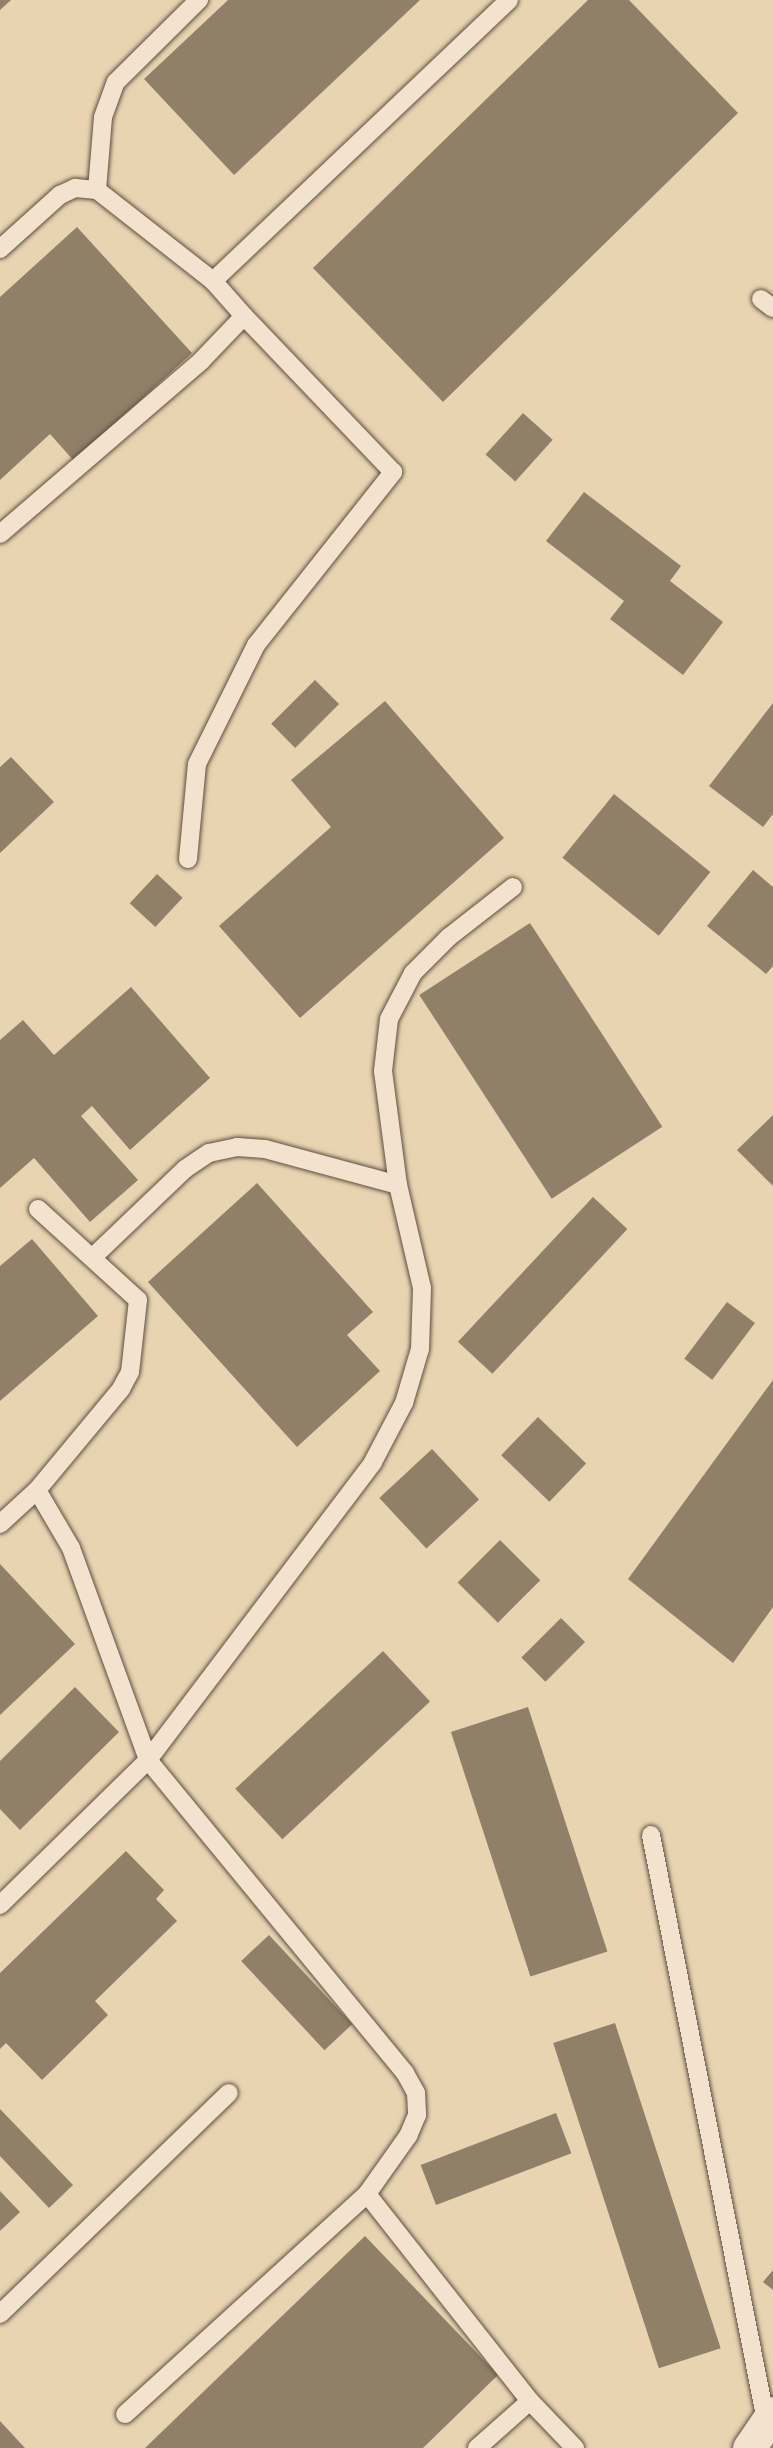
<!DOCTYPE html>
<html>
<head>
<meta charset="utf-8">
<style>
  body { margin:0 }
  #map { position:relative; width:773px; height:2448px; overflow:hidden; background:#e9d4b2; font-family:Vollkorn,serif }
  div>[style] { position:absolute }
  [style*='--x'] { left:calc(var(--x)*1px); top:calc(var(--y)*1px); width:calc(var(--w)*1px); rotate:calc(var(--a)*1deg) }
  .building>* { inset:0; background:#907f69; transform-origin:0 0 }
  .roads { filter:drop-shadow(0 0 2px #5e4e3f) drop-shadow(0 0 2px #5e4e3f) }
  .lane>* { height:18px; margin:-9px; padding:0 9px; transform-origin:9px; border-radius:9px; background:#f1e3cd }
  .street>* { height:33px; margin:-16.5px; padding:0 16.5px; transform-origin:16.5px; border-radius:16.5px; background:#f1e3cd }
  span { translate:-50% -50%; white-space:nowrap; text-align:center; line-height:1.15; -webkit-text-stroke:5px #f1e3cd; paint-order:stroke }
</style>
</head>
<body>
<div id="map">
  <div class="building">
    <i style="clip-path:polygon(0 0,11px 0,0 10px)"></i>
    <i style="clip-path:polygon(228px 0,420px 0,234px 175px,144px 79px)"></i>
    <i style="clip-path:polygon(588px 0,629px 0,738px 113px,443px 402px,313px 268px)"></i>
    <i style="clip-path:polygon(77px 227px,192px 353px,74px 461px,50px 434px,0 480px,0 297px)"></i>
    <i style="left:523px;top:413px;width:40px;height:56px;rotate:42deg"></i>
    <i style="clip-path:polygon(584px 492px,681px 566px,670px 581px,723px 622px,683px 675px,610px 619px,624px 601px,546px 541px)"></i>
    <i style="left:315px;top:680px;width:34px;height:62px;rotate:45deg"></i>
    <i style="clip-path:polygon(385px 701px,504px 838px,300px 1018px,219px 926px,331px 827px,291px 780px)"></i>
    <i style="clip-path:polygon(773px 703px,773px 814px,763px 827px,709px 786px)"></i>
    <i style="clip-path:polygon(11px 757px,54px 802px,0 853px,0 767px)"></i>
    <i style="left:614px;top:794px;width:124px;height:82px;rotate:39deg"></i>
    <i style="clip-path:polygon(753px 870px,773px 887px,773px 966px,766px 974px,707px 926px)"></i>
    <i style="left:157px;top:874px;width:35px;height:40px;rotate:43deg"></i>
    <i style="left:530px;top:923px;width:243px;height:132px;rotate:57deg"></i>
    <i style="clip-path:polygon(131px 987px,210px 1078px,130px 1150px,92px 1106px,81px 1116px,138px 1180px,90px 1222px,34px 1158px,0 1188px,0 1040px,23px 1020px,54px 1055px)"></i>
    <i style="clip-path:polygon(773px 1115px,773px 1186px,737px 1150px)"></i>
    <i style="clip-path:polygon(257px 1183px,373px 1312px,347px 1335px,380px 1371px,297px 1447px,148px 1282px)"></i>
    <i style="left:593px;top:1197px;width:47px;height:198px;rotate:43deg"></i>
    <i style="clip-path:polygon(32px 1239px,98px 1316px,0 1401px,0 1266px)"></i>
    <i style="left:727px;top:1302px;width:35px;height:71px;rotate:37deg"></i>
    <i style="clip-path:polygon(773px 1380px,773px 1607px,733px 1663px,628px 1579px)"></i>
    <i style="left:538px;top:1417px;width:67px;height:53px;rotate:44deg"></i>
    <i style="left:432px;top:1449px;width:69px;height:72px;rotate:47deg"></i>
    <i style="left:500px;top:1540px;width:57px;height:60px;rotate:45deg"></i>
    <i style="clip-path:polygon(0 1564px,75px 1644px,0 1715px)"></i>
    <i style="left:561px;top:1618px;width:34px;height:56px;rotate:45deg"></i>
    <i style="left:383px;top:1651px;width:69px;height:202px;rotate:47deg"></i>
    <i style="clip-path:polygon(75px 1687px,119px 1732px,20px 1830px,0 1809px,0 1761px)"></i>
    <i style="left:528px;top:1707px;width:257px;height:81px;rotate:72deg"></i>
    <i style="clip-path:polygon(126px 1851px,164px 1890px,156px 1899px,177px 1921px,95px 2001px,108px 2015px,42px 2080px,6px 2043px,0 2049px,0 1973px)"></i>
    <i style="left:269px;top:1935px;width:122px;height:38px;rotate:47deg"></i>
    <i style="left:615px;top:2023px;width:342px;height:65px;rotate:72deg"></i>
    <i style="clip-path:polygon(0 2109px,73px 2185px,49px 2208px,0 2156px)"></i>
    <i style="left:556px;top:2113px;width:43px;height:145px;rotate:69deg"></i>
    <i style="clip-path:polygon(0 2191px,20px 2212px,0 2231px)"></i>
    <i style="clip-path:polygon(365px 2236px,498px 2375px,423px 2448px,145px 2448px)"></i>
    <i style="clip-path:polygon(773px 2270px,773px 2290px,763px 2282px)"></i>
    <i style="clip-path:polygon(0 2421px,25px 2448px,0 2448px)"></i>
  </div>
  <div class="roads">
    <div class="lane">
      <i style="--x:97;--y:190;--w:147;--a:38.1"></i>
      <i style="--x:0;--y:249;--w:81;--a:-42"></i>
      <i style="--x:60;--y:195;--w:17;--a:-25"></i>
      <i style="--x:75;--y:188;--w:22;--a:5"></i>
      <i style="--x:97;--y:190;--w:73;--a:-85.3"></i>
      <i style="--x:103;--y:117;--w:37;--a:-70"></i>
      <i style="--x:116;--y:82;--w:117;--a:-44.7"></i>
      <i style="--x:761;--y:299;--w:15;--a:37"></i>
      <i style="--x:0;--y:534;--w:265;--a:-40.7"></i>
      <i style="--x:201;--y:361;--w:62;--a:-46.3"></i>
      <i style="--x:244;--y:316;--w:47;--a:-131.5"></i>
      <i style="--x:213;--y:281;--w:408;--a:-43.5"></i>
      <i style="--x:188;--y:859;--w:95;--a:-84.6"></i>
      <i style="--x:197;--y:764;--w:133;--a:-63.6"></i>
      <i style="--x:256;--y:645;--w:221;--a:-51.6"></i>
      <i style="--x:393;--y:472;--w:216;--a:-133.7"></i>
      <i style="--x:38;--y:1209;--w:135;--a:42.3"></i>
      <i style="--x:138;--y:1300;--w:72;--a:96.3"></i>
      <i style="--x:130;--y:1372;--w:19;--a:118"></i>
      <i style="--x:121;--y:1389;--w:131;--a:129.7"></i>
      <i style="--x:37;--y:1490;--w:67;--a:59.6"></i>
      <i style="--x:71;--y:1548;--w:226;--a:70"></i>
      <i style="--x:148;--y:1760;--w:405;--a:50.6"></i>
      <i style="--x:405;--y:2073;--w:23;--a:61"></i>
      <i style="--x:416;--y:2093;--w:22;--a:87"></i>
      <i style="--x:417;--y:2115;--w:23;--a:113"></i>
      <i style="--x:408;--y:2136;--w:71;--a:125.3"></i>
      <i style="--x:367;--y:2194;--w:327;--a:137.7"></i>
      <i style="--x:93;--y:1257;--w:127;--a:-43.7"></i>
      <i style="--x:185;--y:1169;--w:29;--a:-34"></i>
      <i style="--x:209;--y:1153;--w:29;--a:-12"></i>
      <i style="--x:237;--y:1147;--w:28;--a:4"></i>
      <i style="--x:265;--y:1149;--w:138;--a:15.1"></i>
      <i style="--x:0;--y:1524;--w:50;--a:-42.6"></i>
      <i style="--x:651;--y:1835;--w:597;--a:78.9"></i>
      <i style="--x:0;--y:1905;--w:207;--a:-44.4"></i>
      <i style="--x:148;--y:1760;--w:373;--a:-52.9"></i>
      <i style="--x:373;--y:1462;--w:67;--a:-62.3"></i>
      <i style="--x:404;--y:1403;--w:56;--a:-73.5"></i>
      <i style="--x:420;--y:1349;--w:61;--a:-88.1"></i>
      <i style="--x:422;--y:1288;--w:106;--a:-103.1"></i>
      <i style="--x:398;--y:1185;--w:115;--a:-97.5"></i>
      <i style="--x:383;--y:1071;--w:52;--a:-83.4"></i>
      <i style="--x:389;--y:1019;--w:52;--a:-62.4"></i>
      <i style="--x:413;--y:973;--w:51;--a:-45"></i>
      <i style="--x:449;--y:937;--w:81;--a:-38"></i>
      <i style="--x:367;--y:2194;--w:263;--a:51.8"></i>
      <i style="--x:530;--y:2401;--w:65;--a:46.2"></i>
      <i style="--x:0;--y:2314;--w:318;--a:-44"></i>
      <i style="--x:477;--y:2448;--w:71;--a:-41.6"></i>
    </div>
    <div class="street">
      <i style="--x:749;--y:2448;--w:42;--a:-55.6"></i>
    </div>
  </div>
</div>
</body>
</html>
